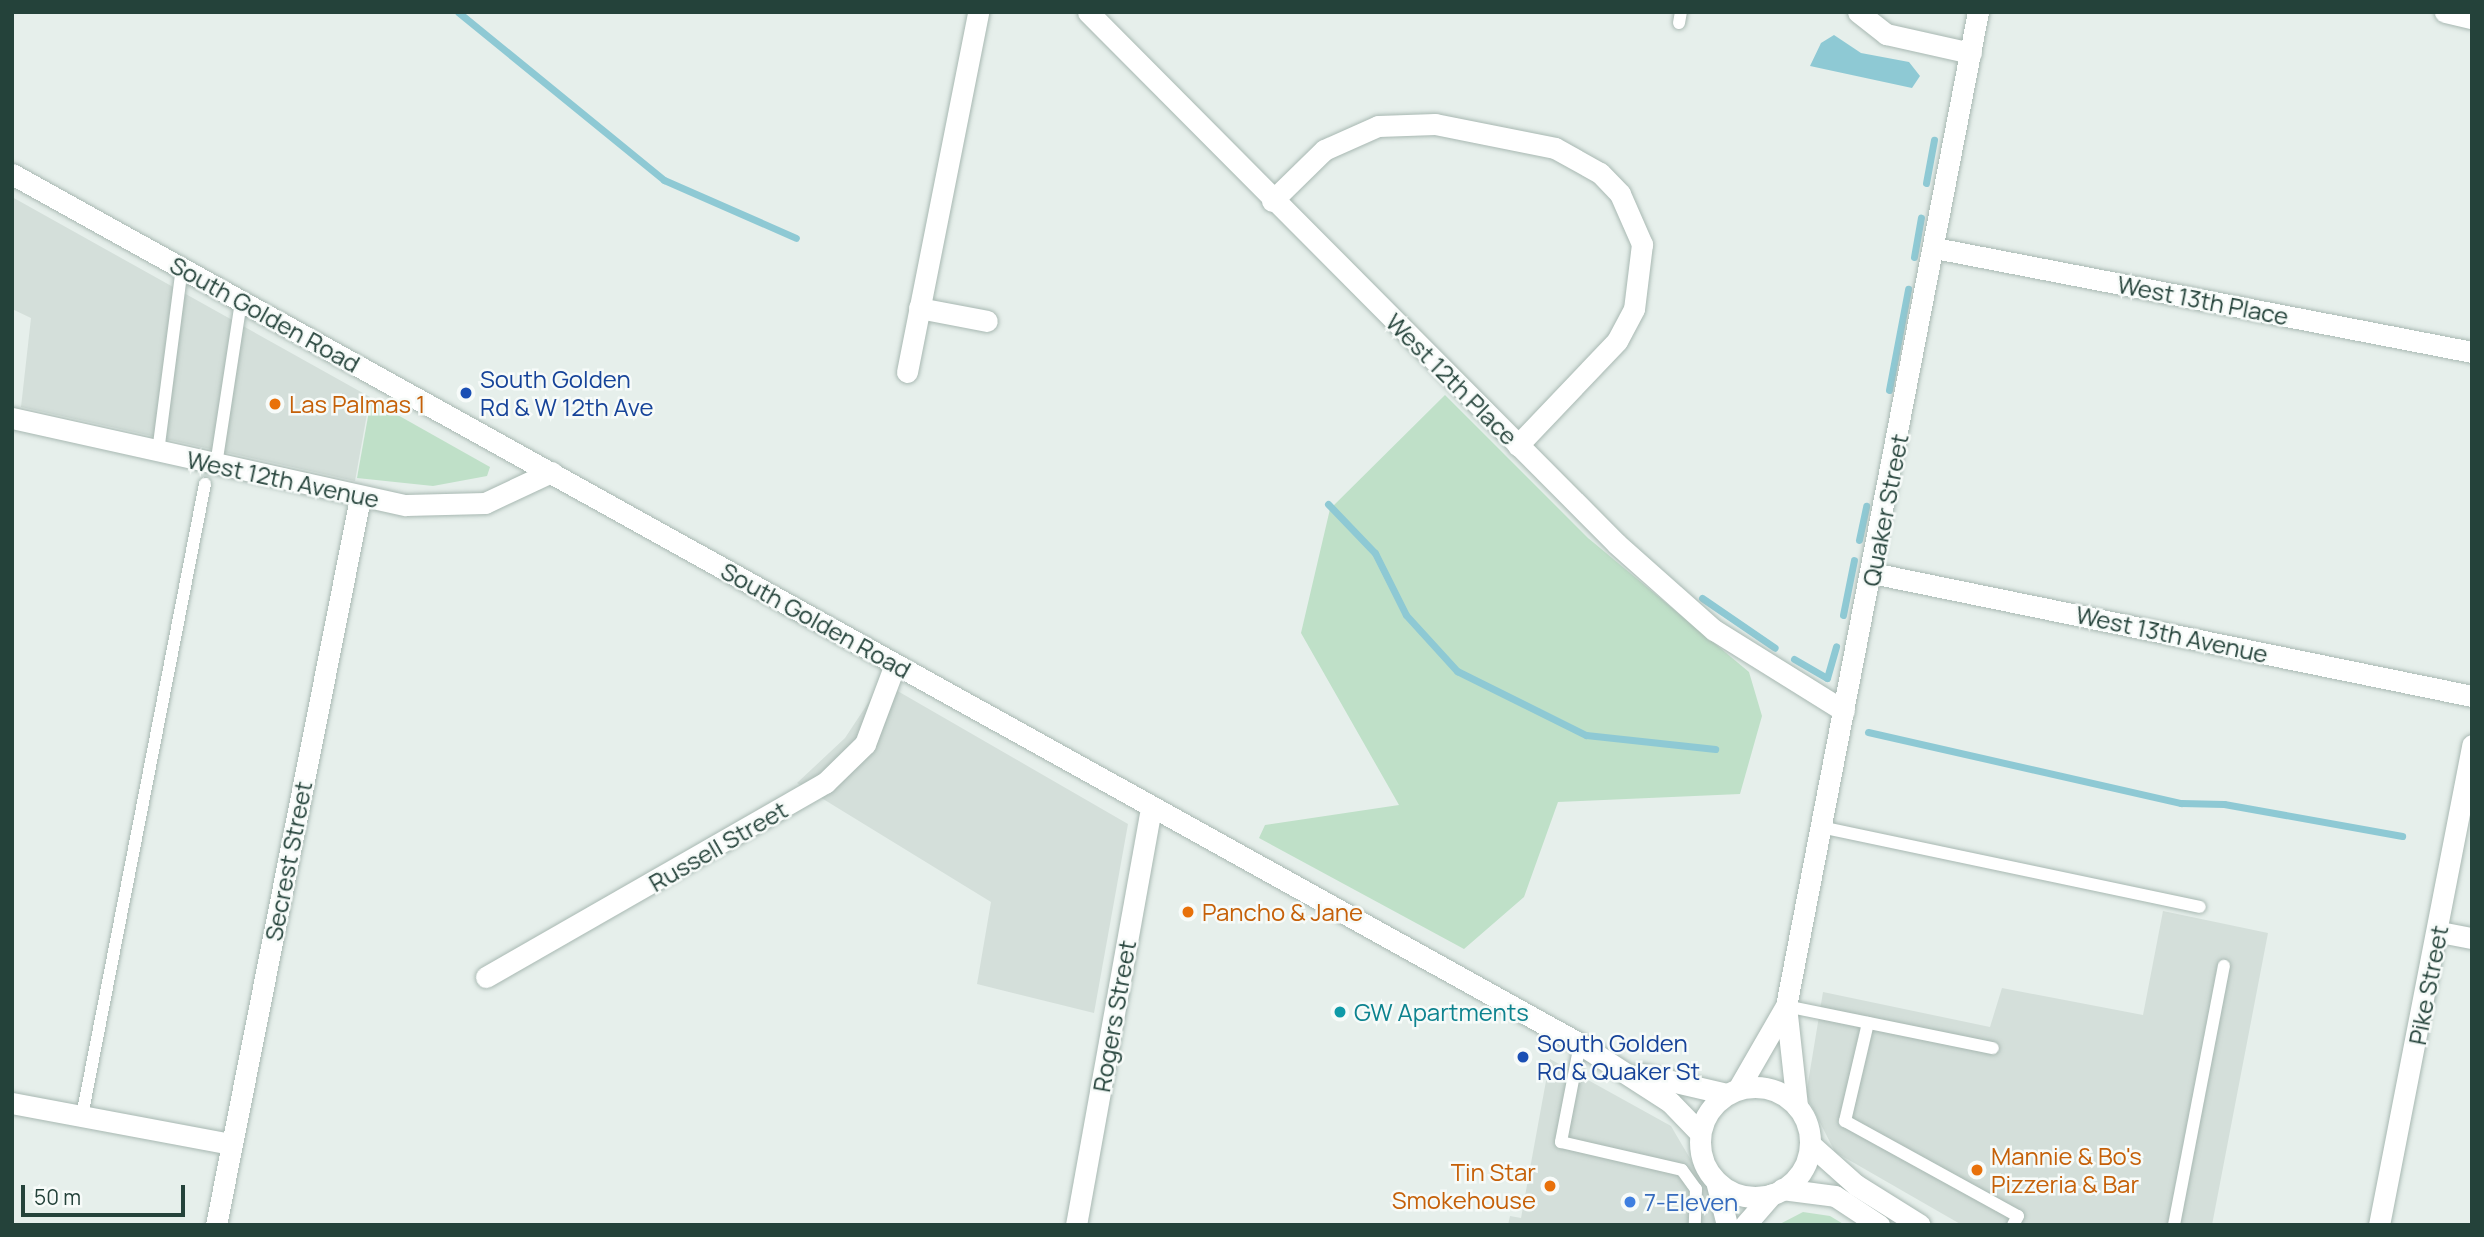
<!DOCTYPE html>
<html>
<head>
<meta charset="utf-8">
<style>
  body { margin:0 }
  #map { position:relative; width:2484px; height:1237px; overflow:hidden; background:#e6efeb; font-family:Manrope,sans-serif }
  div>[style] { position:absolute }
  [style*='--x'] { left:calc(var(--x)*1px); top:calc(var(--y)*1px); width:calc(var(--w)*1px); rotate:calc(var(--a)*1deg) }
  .built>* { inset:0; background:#d4dfda }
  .green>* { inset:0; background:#bfe0c8 }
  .water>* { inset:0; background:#8ec9d4 }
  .stream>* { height:7px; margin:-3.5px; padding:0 3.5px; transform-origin:3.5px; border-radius:3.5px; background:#8ec9d4 }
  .roads { filter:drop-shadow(0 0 2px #a8b8b2) drop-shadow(0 0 2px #a8b8b2) }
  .service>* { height:12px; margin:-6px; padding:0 6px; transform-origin:6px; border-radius:6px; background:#fff }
  .minor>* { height:21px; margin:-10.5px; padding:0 10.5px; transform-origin:10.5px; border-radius:10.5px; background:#fff }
  .secondary>* { height:21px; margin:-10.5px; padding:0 10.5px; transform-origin:10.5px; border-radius:10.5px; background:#fff }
  .secondary>.ring { margin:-10.5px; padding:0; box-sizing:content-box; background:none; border:21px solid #fff; border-radius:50% }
  .dots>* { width:19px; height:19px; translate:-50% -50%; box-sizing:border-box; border:4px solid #f7fbf9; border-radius:50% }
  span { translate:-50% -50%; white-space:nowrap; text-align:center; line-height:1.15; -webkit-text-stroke:5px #f7fbf9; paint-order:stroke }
  .street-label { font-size:24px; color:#24423a }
  .transit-label { font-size:24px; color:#164399 }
  .left { translate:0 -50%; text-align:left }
  .food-label { font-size:24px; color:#c56008 }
  .right { translate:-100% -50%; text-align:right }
  .culture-label { font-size:24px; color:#0d838f }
  .shop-label { font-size:24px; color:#366cbe }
  .frame { position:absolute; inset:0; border:14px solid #24423a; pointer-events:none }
  .scale { position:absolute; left:21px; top:1185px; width:164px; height:32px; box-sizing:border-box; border:4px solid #24423a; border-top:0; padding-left:9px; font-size:21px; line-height:24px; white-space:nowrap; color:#24423a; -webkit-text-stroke:5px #f7fbf9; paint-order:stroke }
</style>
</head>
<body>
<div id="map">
  <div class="built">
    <i style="clip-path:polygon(12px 197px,370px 397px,355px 481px,21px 407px,31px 318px,12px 309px)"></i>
    <i style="clip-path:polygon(882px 682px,1128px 824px,1094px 1013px,977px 984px,991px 902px,797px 783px,845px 738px)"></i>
    <i style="clip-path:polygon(2163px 911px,2268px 933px,2212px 1225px,1962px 1225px,1835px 1152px,1806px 1095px,1823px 992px,1990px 1027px,2002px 988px,2143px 1015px)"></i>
    <i style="clip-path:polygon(1550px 1059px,1671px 1126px,1709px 1191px,1715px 1225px,1508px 1225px,1510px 1216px,1521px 1218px)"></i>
  </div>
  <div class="green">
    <i style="clip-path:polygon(1445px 395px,1588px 538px,1749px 672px,1762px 716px,1740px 794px,1558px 802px,1524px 897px,1464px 949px,1259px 838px,1265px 825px,1399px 805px,1301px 633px,1330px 509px)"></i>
    <i style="clip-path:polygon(371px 400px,490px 467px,487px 476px,433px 486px,357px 478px)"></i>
    <i style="clip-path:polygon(1803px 1212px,1830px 1216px,1845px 1225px,1778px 1225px)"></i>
  </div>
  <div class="water">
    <i style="clip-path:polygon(1834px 35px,1861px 53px,1909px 62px,1920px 76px,1912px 88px,1810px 66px,1821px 43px)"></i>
  </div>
  <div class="stream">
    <i style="--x:458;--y:12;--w:266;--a:39.2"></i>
    <i style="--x:664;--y:180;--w:144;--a:23.7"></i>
    <i style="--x:1926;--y:183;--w:44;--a:-79.5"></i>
    <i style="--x:1914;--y:257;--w:40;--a:-80"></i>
    <i style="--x:1889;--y:390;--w:103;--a:-79.3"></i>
    <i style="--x:1328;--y:504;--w:68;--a:46.2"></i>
    <i style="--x:1375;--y:553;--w:69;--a:63.4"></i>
    <i style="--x:1406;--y:615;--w:76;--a:47.7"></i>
    <i style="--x:1457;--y:671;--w:144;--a:26.4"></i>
    <i style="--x:1586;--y:735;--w:130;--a:6.2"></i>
    <i style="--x:1859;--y:540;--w:35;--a:-78"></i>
    <i style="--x:1702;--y:598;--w:88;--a:34.4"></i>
    <i style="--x:1843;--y:615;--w:56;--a:-78.7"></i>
    <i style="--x:1794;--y:659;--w:38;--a:30"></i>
    <i style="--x:1827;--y:678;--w:33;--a:-74"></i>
    <i style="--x:1868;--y:732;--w:321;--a:12.8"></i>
    <i style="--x:2181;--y:803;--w:43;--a:1.3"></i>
    <i style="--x:2224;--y:804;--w:181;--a:10.2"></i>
  </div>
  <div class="roads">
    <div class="service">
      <i style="--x:1679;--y:23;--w:11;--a:-80"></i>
      <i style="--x:158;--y:452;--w:186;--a:-82.6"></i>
      <i style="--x:216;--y:465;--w:166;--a:-81.3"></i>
      <i style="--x:1821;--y:827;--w:387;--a:11.9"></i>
      <i style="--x:1786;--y:1006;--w:211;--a:11.5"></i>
      <i style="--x:1868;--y:1023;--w:101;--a:103.2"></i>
      <i style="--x:1845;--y:1121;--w:197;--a:28.8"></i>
      <i style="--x:2018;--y:1216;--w:10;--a:119"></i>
      <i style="--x:1580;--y:1044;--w:100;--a:101"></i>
      <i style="--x:1561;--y:1142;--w:124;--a:13"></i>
      <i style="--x:1682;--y:1170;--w:24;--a:54"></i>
      <i style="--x:1696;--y:1189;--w:36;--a:92"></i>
      <i style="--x:82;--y:1116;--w:644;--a:-78.99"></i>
      <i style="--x:2174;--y:1225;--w:264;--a:-79.1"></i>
    </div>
    <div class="minor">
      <i style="--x:1088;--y:12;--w:750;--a:45.16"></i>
      <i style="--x:1617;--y:544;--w:130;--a:41.6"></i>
      <i style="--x:1714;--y:630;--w:153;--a:31.9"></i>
      <i style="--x:1858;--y:12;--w:36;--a:38"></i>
      <i style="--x:1886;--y:34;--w:87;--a:12.6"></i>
      <i style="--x:2445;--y:12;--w:28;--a:13"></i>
      <i style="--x:1272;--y:201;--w:73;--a:-44.4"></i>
      <i style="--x:1324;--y:150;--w:59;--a:-24"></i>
      <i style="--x:1378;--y:126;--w:57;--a:-2"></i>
      <i style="--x:1435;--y:124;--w:122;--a:11.3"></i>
      <i style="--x:1555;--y:148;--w:51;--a:29.1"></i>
      <i style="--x:1600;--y:173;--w:29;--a:46"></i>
      <i style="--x:1620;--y:194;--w:55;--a:66.3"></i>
      <i style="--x:1642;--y:244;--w:65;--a:97"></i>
      <i style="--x:1634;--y:309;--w:36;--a:118"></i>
      <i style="--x:1617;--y:341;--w:144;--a:133.6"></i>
      <i style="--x:1935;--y:248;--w:547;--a:10.96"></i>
      <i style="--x:919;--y:308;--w:69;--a:10.8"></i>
      <i style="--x:907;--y:372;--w:367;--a:-78.8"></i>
      <i style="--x:12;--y:418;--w:403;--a:12.5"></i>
      <i style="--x:406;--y:505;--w:79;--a:-1.5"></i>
      <i style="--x:485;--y:503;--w:73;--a:-25.2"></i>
      <i style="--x:1872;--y:573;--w:612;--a:11.59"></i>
      <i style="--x:2440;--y:932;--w:33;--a:11"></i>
      <i style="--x:486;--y:977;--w:391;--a:-29.8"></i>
      <i style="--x:825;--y:783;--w:56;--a:-44.3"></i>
      <i style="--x:865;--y:744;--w:85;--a:-69.4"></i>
      <i style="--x:1786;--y:1006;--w:1012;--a:-79.07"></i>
      <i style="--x:1738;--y:1089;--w:96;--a:-60"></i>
      <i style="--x:1786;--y:1006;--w:101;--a:83.7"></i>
      <i style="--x:12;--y:1103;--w:223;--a:10.6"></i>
      <i style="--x:1716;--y:1181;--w:45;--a:76"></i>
      <i style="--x:216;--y:1225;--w:741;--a:-78.8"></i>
      <i style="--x:1076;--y:1225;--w:425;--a:-79.8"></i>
      <i style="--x:1745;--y:1225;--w:41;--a:-48.9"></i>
      <i style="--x:2379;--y:1225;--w:489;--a:-79"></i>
    </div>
    <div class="secondary">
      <i style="--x:12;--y:174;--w:1793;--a:29.02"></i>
      <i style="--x:1580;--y:1044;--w:107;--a:32.8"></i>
      <i style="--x:1670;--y:1102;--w:43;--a:45.9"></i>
      <i style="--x:1641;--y:1074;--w:88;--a:13.1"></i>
      <i class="ring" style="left:1700px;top:1087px;width:89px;height:89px"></i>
      <i style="--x:1810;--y:1144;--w:62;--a:41.7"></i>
      <i style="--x:1856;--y:1185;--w:75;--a:32"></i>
      <i style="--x:1782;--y:1189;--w:53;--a:7.5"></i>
      <i style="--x:1835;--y:1196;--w:53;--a:33.4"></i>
    </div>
  </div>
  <div class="dots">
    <i style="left:466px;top:393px;background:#1a4fb4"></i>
    <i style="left:275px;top:404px;background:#e8710a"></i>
    <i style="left:1188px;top:912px;background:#e8710a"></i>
    <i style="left:1340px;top:1012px;background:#0f9aa8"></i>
    <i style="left:1523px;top:1057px;background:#1a4fb4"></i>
    <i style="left:1977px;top:1170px;background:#e8710a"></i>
    <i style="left:1550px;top:1186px;background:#e8710a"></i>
    <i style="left:1630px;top:1202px;background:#3f7fe0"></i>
  </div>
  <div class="street-label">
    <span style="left:2203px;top:300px;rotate:11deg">West 13th Place</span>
    <span style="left:265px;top:314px;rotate:29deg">South Golden Road</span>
    <span style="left:1452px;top:379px;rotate:45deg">West 12th Place</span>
    <span style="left:283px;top:479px;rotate:12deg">West 12th Avenue</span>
    <span style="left:1885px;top:510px;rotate:-79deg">Quaker Street</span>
    <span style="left:816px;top:620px;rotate:29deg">South Golden Road</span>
    <span style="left:2172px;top:634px;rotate:12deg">West 13th Avenue</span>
    <span style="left:718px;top:846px;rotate:-30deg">Russell Street</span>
    <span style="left:288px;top:861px;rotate:-79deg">Secrest Street</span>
    <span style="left:2428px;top:985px;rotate:-79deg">Pike Street</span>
    <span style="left:1114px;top:1016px;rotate:-80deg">Rogers Street</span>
  </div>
  <div class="transit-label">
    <span class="left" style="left:480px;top:393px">South Golden<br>Rd &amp; W 12th Ave</span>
    <span class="left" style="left:1537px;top:1057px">South Golden<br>Rd &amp; Quaker St</span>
  </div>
  <div class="food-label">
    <span class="left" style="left:289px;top:404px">Las Palmas 1</span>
    <span class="left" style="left:1202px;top:912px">Pancho &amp; Jane</span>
    <span class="left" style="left:1991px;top:1170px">Mannie &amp; Bo's<br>Pizzeria &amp; Bar</span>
    <span class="right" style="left:1536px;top:1186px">Tin Star<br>Smokehouse</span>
  </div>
  <div class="culture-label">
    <span class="left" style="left:1354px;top:1012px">GW Apartments</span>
  </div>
  <div class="shop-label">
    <span class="left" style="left:1644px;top:1202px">7-Eleven</span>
  </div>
  <div class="frame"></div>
  <div class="scale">50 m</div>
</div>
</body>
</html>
